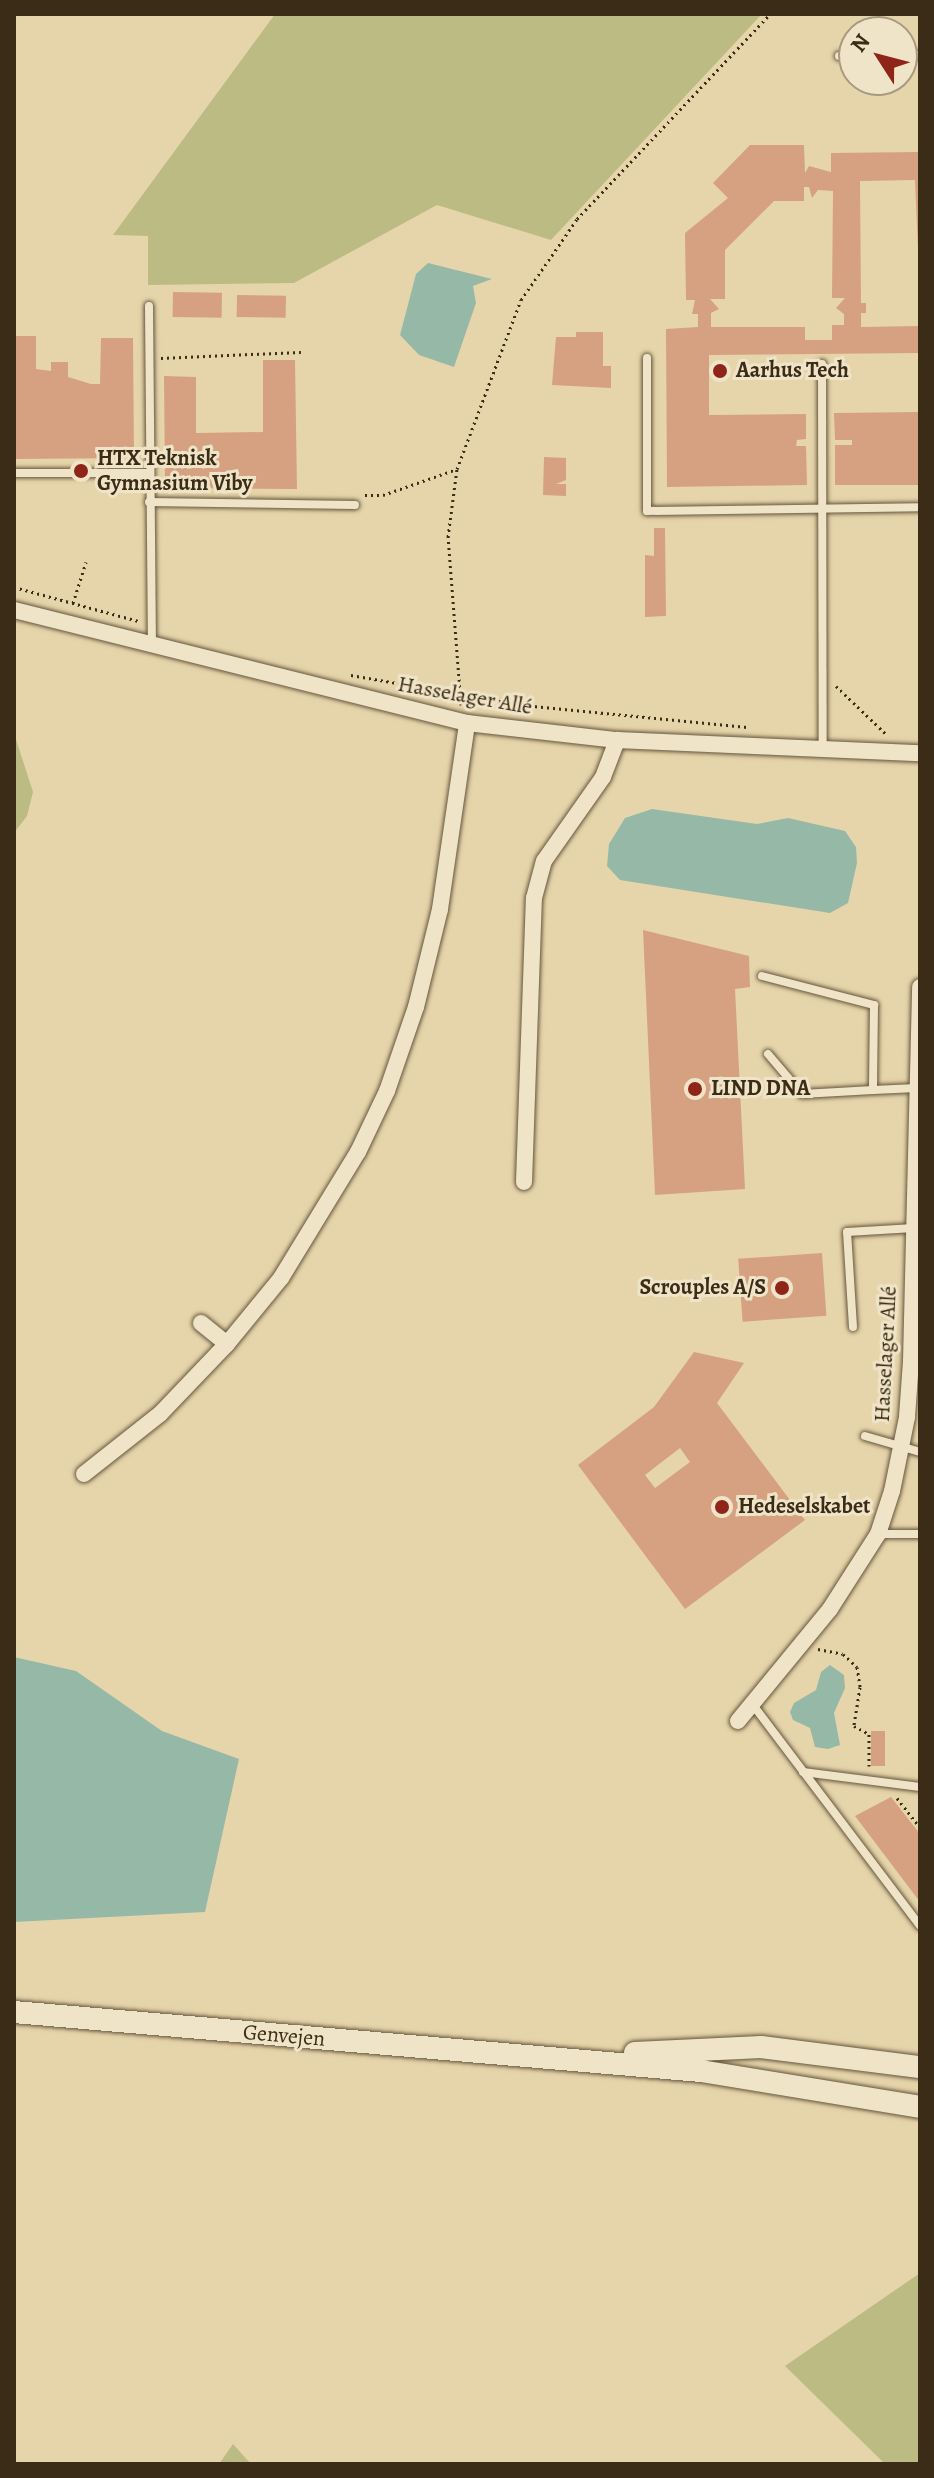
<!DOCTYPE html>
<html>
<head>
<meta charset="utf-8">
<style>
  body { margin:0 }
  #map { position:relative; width:934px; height:2478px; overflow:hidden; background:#e6d5ab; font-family:Alegreya,serif }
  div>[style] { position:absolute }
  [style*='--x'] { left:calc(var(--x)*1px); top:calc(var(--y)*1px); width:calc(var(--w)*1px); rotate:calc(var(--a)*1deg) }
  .green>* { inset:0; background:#bdbb84 }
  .water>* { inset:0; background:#96b9a7 }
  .building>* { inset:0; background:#d5a181; transform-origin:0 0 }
  .path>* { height:3px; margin-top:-1.5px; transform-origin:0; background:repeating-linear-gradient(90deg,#3b2c17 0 2px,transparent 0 6px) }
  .roads { filter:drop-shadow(0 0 2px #66563c) drop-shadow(0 0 2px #66563c) }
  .lane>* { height:8px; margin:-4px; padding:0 4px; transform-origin:4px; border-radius:4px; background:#efe4c8 }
  .street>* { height:16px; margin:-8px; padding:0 8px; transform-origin:8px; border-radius:8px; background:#efe4c8 }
  .secondary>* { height:22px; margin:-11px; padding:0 11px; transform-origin:11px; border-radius:11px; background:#efe4c8 }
  .dots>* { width:22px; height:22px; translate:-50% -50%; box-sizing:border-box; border:4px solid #efe4c8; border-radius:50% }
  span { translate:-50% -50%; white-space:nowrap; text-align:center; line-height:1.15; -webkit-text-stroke:6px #efe4c8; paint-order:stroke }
  .poi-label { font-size:22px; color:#3b2c17; font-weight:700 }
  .left { translate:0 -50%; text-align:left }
  .right { translate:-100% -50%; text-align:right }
  .street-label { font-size:22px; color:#3b2c17 }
  .frame { position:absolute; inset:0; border:16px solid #3b2c17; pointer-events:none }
  .north { position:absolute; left:838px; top:16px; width:80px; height:80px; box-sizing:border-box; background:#efe4c8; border:2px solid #a79a81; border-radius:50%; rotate:306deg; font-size:22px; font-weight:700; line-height:32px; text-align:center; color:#3b2c17 }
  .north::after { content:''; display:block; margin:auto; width:28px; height:36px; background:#8f2418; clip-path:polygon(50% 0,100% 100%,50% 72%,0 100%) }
</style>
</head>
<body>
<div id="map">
  <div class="green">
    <i style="clip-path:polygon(275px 14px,762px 14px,551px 240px,437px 205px,294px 283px,148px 285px,148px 236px,113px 235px)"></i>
    <i style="clip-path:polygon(14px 733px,33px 792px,27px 816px,14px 833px)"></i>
    <i style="clip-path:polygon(920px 2273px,920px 2464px,885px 2464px,785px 2366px)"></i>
    <i style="clip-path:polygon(233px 2444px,251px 2464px,219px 2464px)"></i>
  </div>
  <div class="water">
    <i style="clip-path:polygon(428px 263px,492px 279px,473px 286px,476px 303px,454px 367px,419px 355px,400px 335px,416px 274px)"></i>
    <i style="clip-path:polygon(652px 809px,757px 824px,788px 818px,845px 831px,856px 847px,857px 863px,848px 903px,830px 913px,620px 880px,607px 866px,609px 844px,625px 818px)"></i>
    <i style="clip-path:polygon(14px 1657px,76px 1671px,162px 1731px,239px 1759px,205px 1912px,14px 1922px)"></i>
    <i style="clip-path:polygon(830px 1665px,844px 1675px,845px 1688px,834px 1713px,840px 1745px,828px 1749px,815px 1747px,810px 1728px,793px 1720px,790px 1712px,794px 1703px,816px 1690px,821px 1672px)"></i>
  </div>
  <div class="building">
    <i style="clip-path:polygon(evenodd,750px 145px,804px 145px,805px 173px,809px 166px,831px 172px,831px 153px,920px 152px,920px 297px,915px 180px,860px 181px,861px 303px,866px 303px,866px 313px,861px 313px,861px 327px,920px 326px,920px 353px,709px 355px,709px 415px,806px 414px,806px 439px,797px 440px,796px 446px,806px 446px,807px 485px,667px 487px,666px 329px,698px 327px,698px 314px,692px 314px,695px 300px,686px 300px,685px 233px,728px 198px,713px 183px,750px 145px,804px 187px,809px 187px,812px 198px,818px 190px,833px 191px,832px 298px,845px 298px,836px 308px,844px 314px,844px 325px,832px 325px,832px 340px,805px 340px,805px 327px,711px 327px,711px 313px,719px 309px,710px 299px,725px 299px,725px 250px,774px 201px,804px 201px,804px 187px)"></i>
    <i style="left:173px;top:292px;width:49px;height:25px;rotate:1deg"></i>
    <i style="left:237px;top:295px;width:49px;height:22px;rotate:1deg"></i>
    <i style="clip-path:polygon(576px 332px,603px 332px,603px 366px,611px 366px,611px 388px,552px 385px,556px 337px,576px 337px)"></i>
    <i style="clip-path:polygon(14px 336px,36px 336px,36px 369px,51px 371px,51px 362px,68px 362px,68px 377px,91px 384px,100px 384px,101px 338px,133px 338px,134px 458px,14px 459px)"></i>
    <i style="clip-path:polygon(263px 360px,295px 360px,297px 489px,165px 488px,164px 376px,196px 377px,196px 433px,263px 432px)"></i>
    <i style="clip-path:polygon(920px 412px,920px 485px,835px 485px,835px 445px,852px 445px,852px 440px,835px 440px,834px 413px)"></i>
    <i style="clip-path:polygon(544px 457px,566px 458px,566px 480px,556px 484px,566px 484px,566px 496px,543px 495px)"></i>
    <i style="clip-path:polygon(654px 528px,665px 528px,666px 616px,645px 617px,645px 555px,654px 556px)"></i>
    <i style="clip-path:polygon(643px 930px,749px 956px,750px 987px,735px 989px,745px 1189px,655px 1195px)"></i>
    <i style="left:822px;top:1253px;width:63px;height:84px;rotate:86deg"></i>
    <i style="clip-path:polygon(evenodd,694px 1352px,744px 1363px,717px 1403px,805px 1520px,685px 1609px,578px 1465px,654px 1407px,694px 1352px,680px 1448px,690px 1462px,655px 1488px,645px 1475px,680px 1448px)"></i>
    <i style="left:871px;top:1731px;width:14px;height:35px"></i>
    <i style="clip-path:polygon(891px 1797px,920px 1834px,920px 1902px,855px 1816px)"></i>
  </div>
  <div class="path">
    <i style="--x:161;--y:358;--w:140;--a:-2.5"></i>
    <i style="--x:365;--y:495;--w:18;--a:0"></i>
    <i style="--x:383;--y:495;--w:78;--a:-19.4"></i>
    <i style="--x:14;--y:587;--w:129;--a:15.3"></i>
    <i style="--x:73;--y:603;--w:43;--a:-72.4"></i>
    <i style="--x:351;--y:675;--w:175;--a:9.9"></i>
    <i style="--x:523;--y:705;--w:225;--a:5.6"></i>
    <i style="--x:836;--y:686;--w:68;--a:43.8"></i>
    <i style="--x:461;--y:705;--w:169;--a:-94.4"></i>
    <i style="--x:448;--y:537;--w:69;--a:-82.5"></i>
    <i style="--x:457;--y:469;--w:181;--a:-69.3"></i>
    <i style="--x:521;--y:300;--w:98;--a:-55.3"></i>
    <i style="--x:577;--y:219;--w:282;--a:-46.7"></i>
    <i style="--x:818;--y:1649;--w:25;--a:11"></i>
    <i style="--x:843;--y:1654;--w:19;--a:43"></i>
    <i style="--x:857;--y:1667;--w:20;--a:81"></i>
    <i style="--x:860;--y:1687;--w:39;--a:99"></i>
    <i style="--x:854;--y:1726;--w:17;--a:28"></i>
    <i style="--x:869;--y:1734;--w:32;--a:90"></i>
    <i style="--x:897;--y:1798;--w:37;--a:52"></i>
  </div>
  <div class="roads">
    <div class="lane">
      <i style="--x:902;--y:55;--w:18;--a:0"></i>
      <i style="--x:839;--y:56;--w:15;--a:0"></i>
      <i style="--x:149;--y:306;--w:340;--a:89.5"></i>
      <i style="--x:647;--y:358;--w:153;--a:90"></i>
      <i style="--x:647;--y:511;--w:273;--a:-0.8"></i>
      <i style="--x:822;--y:364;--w:386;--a:89.9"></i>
      <i style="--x:14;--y:473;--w:135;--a:0"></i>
      <i style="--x:149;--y:502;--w:206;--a:0.8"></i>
      <i style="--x:762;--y:976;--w:116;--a:14.5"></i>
      <i style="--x:874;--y:1005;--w:85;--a:90.7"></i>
      <i style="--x:873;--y:1090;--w:44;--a:-2.6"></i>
      <i style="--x:768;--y:1054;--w:52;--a:49.6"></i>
      <i style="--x:802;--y:1094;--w:71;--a:-3.2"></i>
      <i style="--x:853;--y:1327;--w:95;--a:-93.6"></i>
      <i style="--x:847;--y:1232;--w:67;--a:-3.4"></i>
      <i style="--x:865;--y:1436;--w:57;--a:16.2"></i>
      <i style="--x:879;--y:1534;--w:41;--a:0"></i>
      <i style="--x:753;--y:1705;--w:277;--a:52.9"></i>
      <i style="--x:803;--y:1772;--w:118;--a:7.3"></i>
    </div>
    <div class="street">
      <i style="--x:14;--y:610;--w:467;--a:14"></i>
      <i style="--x:467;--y:723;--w:151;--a:6.5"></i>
      <i style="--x:617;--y:740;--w:303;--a:2.5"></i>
      <i style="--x:524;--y:1182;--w:284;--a:-88"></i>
      <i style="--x:534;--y:898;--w:38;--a:-75"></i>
      <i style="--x:544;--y:861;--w:103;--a:-54.9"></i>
      <i style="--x:603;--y:777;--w:40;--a:-69"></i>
      <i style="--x:201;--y:1323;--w:33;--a:39"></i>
      <i style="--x:84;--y:1474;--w:97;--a:-38.3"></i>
      <i style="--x:160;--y:1414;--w:97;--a:-46.3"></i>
      <i style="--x:227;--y:1344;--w:85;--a:-50.7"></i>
      <i style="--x:281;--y:1278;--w:148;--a:-58.6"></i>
      <i style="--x:358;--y:1152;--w:68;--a:-64.6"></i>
      <i style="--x:387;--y:1091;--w:89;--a:-71"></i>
      <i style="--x:416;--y:1007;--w:101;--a:-76.2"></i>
      <i style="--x:440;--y:909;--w:188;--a:-81.7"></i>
      <i style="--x:738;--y:1721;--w:145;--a:-50.6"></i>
      <i style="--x:830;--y:1609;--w:89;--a:-57.4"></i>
      <i style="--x:878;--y:1534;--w:45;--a:-72"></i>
      <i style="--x:892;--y:1491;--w:76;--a:-78.5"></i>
      <i style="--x:907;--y:1417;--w:56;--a:-85.9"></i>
      <i style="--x:911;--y:1361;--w:374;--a:-88.6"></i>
    </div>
    <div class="secondary">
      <i style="--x:14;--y:2012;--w:690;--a:4.91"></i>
      <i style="--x:701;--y:2071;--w:222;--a:9.3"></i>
      <i style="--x:635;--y:2053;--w:126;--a:-2.7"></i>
      <i style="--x:761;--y:2047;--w:160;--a:7.2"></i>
    </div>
  </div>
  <div class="dots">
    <i style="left:720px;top:371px;background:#8f2418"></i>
    <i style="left:81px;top:471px;background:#8f2418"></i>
    <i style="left:695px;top:1089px;background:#8f2418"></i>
    <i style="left:782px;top:1288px;background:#8f2418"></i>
    <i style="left:722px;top:1507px;background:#8f2418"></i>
  </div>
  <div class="poi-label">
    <span class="left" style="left:736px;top:371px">Aarhus Tech</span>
    <span class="left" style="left:97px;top:471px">HTX Teknisk<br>Gymnasium Viby</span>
    <span class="left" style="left:711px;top:1089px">LIND DNA</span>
    <span class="right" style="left:766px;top:1288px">Scrouples A/S</span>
    <span class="left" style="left:738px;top:1507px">Hedeselskabet</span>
  </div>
  <div class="street-label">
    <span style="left:465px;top:696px;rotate:10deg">Hasselager Allé</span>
    <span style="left:886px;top:1354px;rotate:-87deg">Hasselager Allé</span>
    <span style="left:284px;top:2036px;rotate:5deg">Genvejen</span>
  </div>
  <div class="frame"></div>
  <div class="north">N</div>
</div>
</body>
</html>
